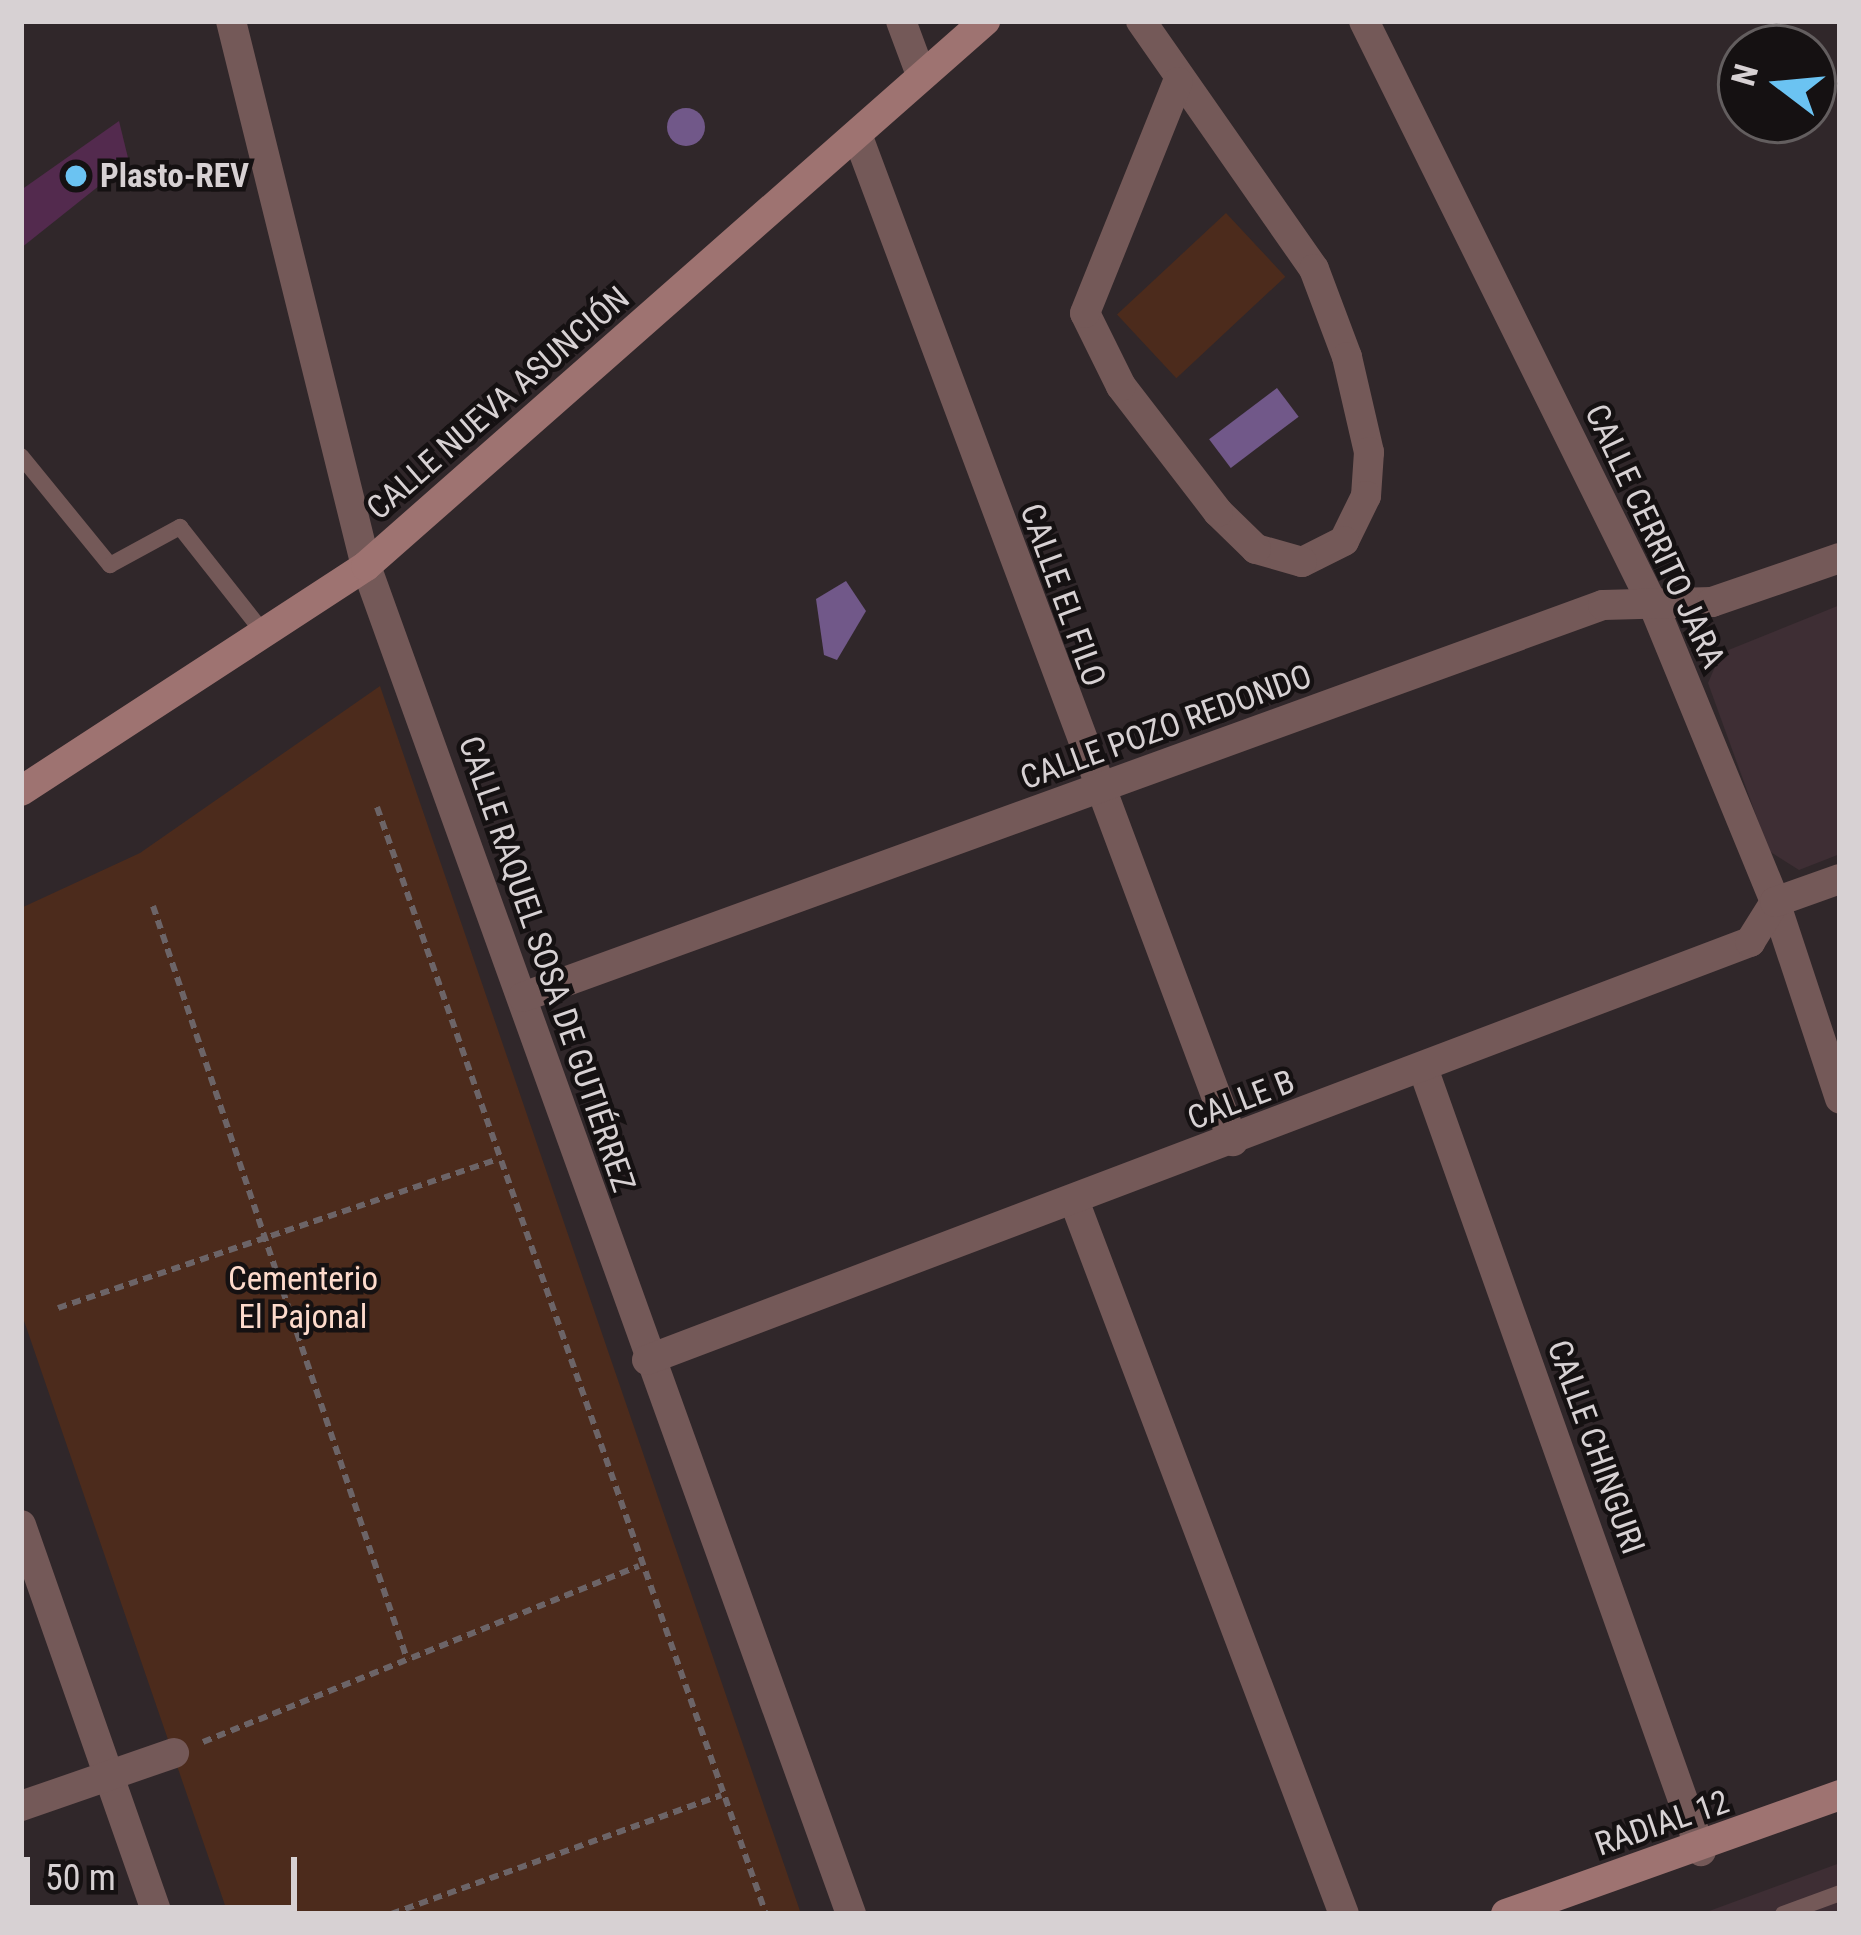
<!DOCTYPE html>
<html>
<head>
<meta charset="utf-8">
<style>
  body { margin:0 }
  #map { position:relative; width:1861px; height:1935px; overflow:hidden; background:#30272a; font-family:"Roboto Condensed",sans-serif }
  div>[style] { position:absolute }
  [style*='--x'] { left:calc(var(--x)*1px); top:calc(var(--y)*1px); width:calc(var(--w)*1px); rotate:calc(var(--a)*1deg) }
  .built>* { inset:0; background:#3e2e34 }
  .green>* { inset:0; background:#4c2b1c; transform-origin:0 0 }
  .water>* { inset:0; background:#715889; transform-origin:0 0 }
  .round { border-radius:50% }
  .building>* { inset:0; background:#532a4e }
  .path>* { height:6px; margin-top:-3px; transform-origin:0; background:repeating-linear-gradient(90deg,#6c6467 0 9px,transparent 0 15px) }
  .lane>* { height:16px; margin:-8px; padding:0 8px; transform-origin:8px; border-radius:8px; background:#745958 }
  .street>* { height:30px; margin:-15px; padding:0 15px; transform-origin:15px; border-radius:15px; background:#745958 }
  .secondary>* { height:30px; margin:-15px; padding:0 15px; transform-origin:15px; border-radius:15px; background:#9e7371 }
  .dots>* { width:33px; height:33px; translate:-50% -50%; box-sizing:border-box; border:6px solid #151112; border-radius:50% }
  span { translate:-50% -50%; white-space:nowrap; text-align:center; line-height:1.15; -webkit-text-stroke:9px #151112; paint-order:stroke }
  .poi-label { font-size:33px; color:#d7d1d3; font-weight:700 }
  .left { translate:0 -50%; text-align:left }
  .street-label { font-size:33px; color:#d7d1d3 }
  .park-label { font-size:33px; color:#fedbcc }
  .frame { position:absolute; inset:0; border:24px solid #d7d1d3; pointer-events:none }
  .north { position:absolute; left:1717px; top:24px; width:120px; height:120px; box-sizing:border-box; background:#151112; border:3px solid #635e5f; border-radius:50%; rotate:286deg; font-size:33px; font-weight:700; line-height:48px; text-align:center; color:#d7d1d3 }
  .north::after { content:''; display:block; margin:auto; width:42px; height:54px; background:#6bc3f2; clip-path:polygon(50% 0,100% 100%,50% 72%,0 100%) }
  .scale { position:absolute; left:24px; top:1857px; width:273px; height:54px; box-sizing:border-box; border:6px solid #d7d1d3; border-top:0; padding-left:15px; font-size:36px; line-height:42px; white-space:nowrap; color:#d7d1d3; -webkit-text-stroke:9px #151112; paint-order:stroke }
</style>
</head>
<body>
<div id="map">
  <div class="built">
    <i style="clip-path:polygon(1840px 605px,1840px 854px,1799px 870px,1769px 851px,1708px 683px,1721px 653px)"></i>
    <i style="clip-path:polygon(1840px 1863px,1840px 1914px,1701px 1914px)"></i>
  </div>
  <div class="green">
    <i style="left:1226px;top:213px;width:87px;height:149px;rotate:47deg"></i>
    <i style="clip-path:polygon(380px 686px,801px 1914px,228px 1914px,21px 1312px,21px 908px,140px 853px)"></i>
  </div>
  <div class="water">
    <i class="round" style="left:667px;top:108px;width:38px;height:38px"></i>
    <i style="left:1277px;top:388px;width:36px;height:85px;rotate:53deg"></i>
    <i style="clip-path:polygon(846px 581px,866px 611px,837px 660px,824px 655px,816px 599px)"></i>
  </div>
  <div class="building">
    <i style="clip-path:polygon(119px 121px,129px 162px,21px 248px,21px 190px)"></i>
  </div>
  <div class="path">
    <i style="--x:377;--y:807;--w:1173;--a:70.64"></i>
    <i style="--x:153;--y:906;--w:795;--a:71.36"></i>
    <i style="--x:58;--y:1308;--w:464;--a:-18.7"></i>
    <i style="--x:203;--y:1742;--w:470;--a:-22"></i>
    <i style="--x:391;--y:1914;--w:351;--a:-19.8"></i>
  </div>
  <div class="lane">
    <i style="--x:21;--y:456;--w:141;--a:50.8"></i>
    <i style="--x:110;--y:565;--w:80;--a:-28.5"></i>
    <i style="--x:180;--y:527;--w:134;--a:51.7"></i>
    <i style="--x:1783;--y:1914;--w:61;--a:-20.2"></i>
  </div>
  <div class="street">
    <i style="--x:231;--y:21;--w:561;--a:76.09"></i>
    <i style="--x:366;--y:566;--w:1433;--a:70.21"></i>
    <i style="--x:901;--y:21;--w:54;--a:69.6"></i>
    <i style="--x:1141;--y:21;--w:302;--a:55.1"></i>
    <i style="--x:1314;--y:269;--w:94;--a:69.4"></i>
    <i style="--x:1347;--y:357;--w:98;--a:77"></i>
    <i style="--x:1369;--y:452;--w:44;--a:93.9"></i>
    <i style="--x:1366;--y:496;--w:50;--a:116.1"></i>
    <i style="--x:1344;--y:541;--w:47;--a:153.4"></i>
    <i style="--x:1302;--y:562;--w:48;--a:-164.2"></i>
    <i style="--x:1256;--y:549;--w:53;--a:-135.8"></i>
    <i style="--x:1218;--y:512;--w:159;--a:-127.6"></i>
    <i style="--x:1121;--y:386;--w:81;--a:-116.3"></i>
    <i style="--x:1085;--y:313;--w:249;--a:-68.1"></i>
    <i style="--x:1364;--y:21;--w:656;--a:63.67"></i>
    <i style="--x:1655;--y:609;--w:317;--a:67.7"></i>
    <i style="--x:1775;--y:902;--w:207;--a:71.7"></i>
    <i style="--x:858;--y:137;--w:1072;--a:69.52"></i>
    <i style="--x:523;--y:997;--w:1149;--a:-19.95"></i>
    <i style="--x:1603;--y:605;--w:109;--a:-1.6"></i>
    <i style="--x:1712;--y:602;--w:135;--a:-19"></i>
    <i style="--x:1423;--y:1068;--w:831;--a:70.45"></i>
    <i style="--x:1075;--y:1203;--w:760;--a:69.28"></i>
    <i style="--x:647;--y:1360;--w:1180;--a:-20.76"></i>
    <i style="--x:1750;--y:942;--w:47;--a:-58"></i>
    <i style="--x:1775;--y:902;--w:69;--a:-19.5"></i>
    <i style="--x:21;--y:1525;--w:412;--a:70.7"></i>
    <i style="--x:21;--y:1806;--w:162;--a:-19.1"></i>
  </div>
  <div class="secondary">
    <i style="--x:21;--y:791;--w:412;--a:-33.1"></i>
    <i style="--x:366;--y:566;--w:825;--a:-41.36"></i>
    <i style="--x:1506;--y:1914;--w:355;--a:-19.6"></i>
  </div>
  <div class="dots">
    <i style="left:76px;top:176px;background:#6bc3f2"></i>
  </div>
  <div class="poi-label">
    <span class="left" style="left:100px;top:176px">Plasto-REV</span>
  </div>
  <div class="street-label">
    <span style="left:498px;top:403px;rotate:-41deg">CALLE NUEVA ASUNCIÓN</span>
    <span style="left:1655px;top:536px;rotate:65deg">CALLE CERRITO JARA</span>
    <span style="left:1063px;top:595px;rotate:70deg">CALLE EL FILO</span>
    <span style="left:1166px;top:727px;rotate:-20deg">CALLE POZO REDONDO</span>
    <span style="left:547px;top:964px;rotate:71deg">CALLE RAQUEL SOSA DE GUTIÉRREZ</span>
    <span style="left:1241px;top:1100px;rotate:-21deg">CALLE B</span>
    <span style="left:1596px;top:1447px;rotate:70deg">CALLE CHINGURI</span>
    <span style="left:1662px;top:1823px;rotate:-19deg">RADIAL 12</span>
  </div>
  <div class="park-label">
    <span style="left:303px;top:1298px">Cementerio<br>El Pajonal</span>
  </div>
  <div class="frame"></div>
  <div class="north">N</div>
  <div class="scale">50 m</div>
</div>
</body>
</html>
